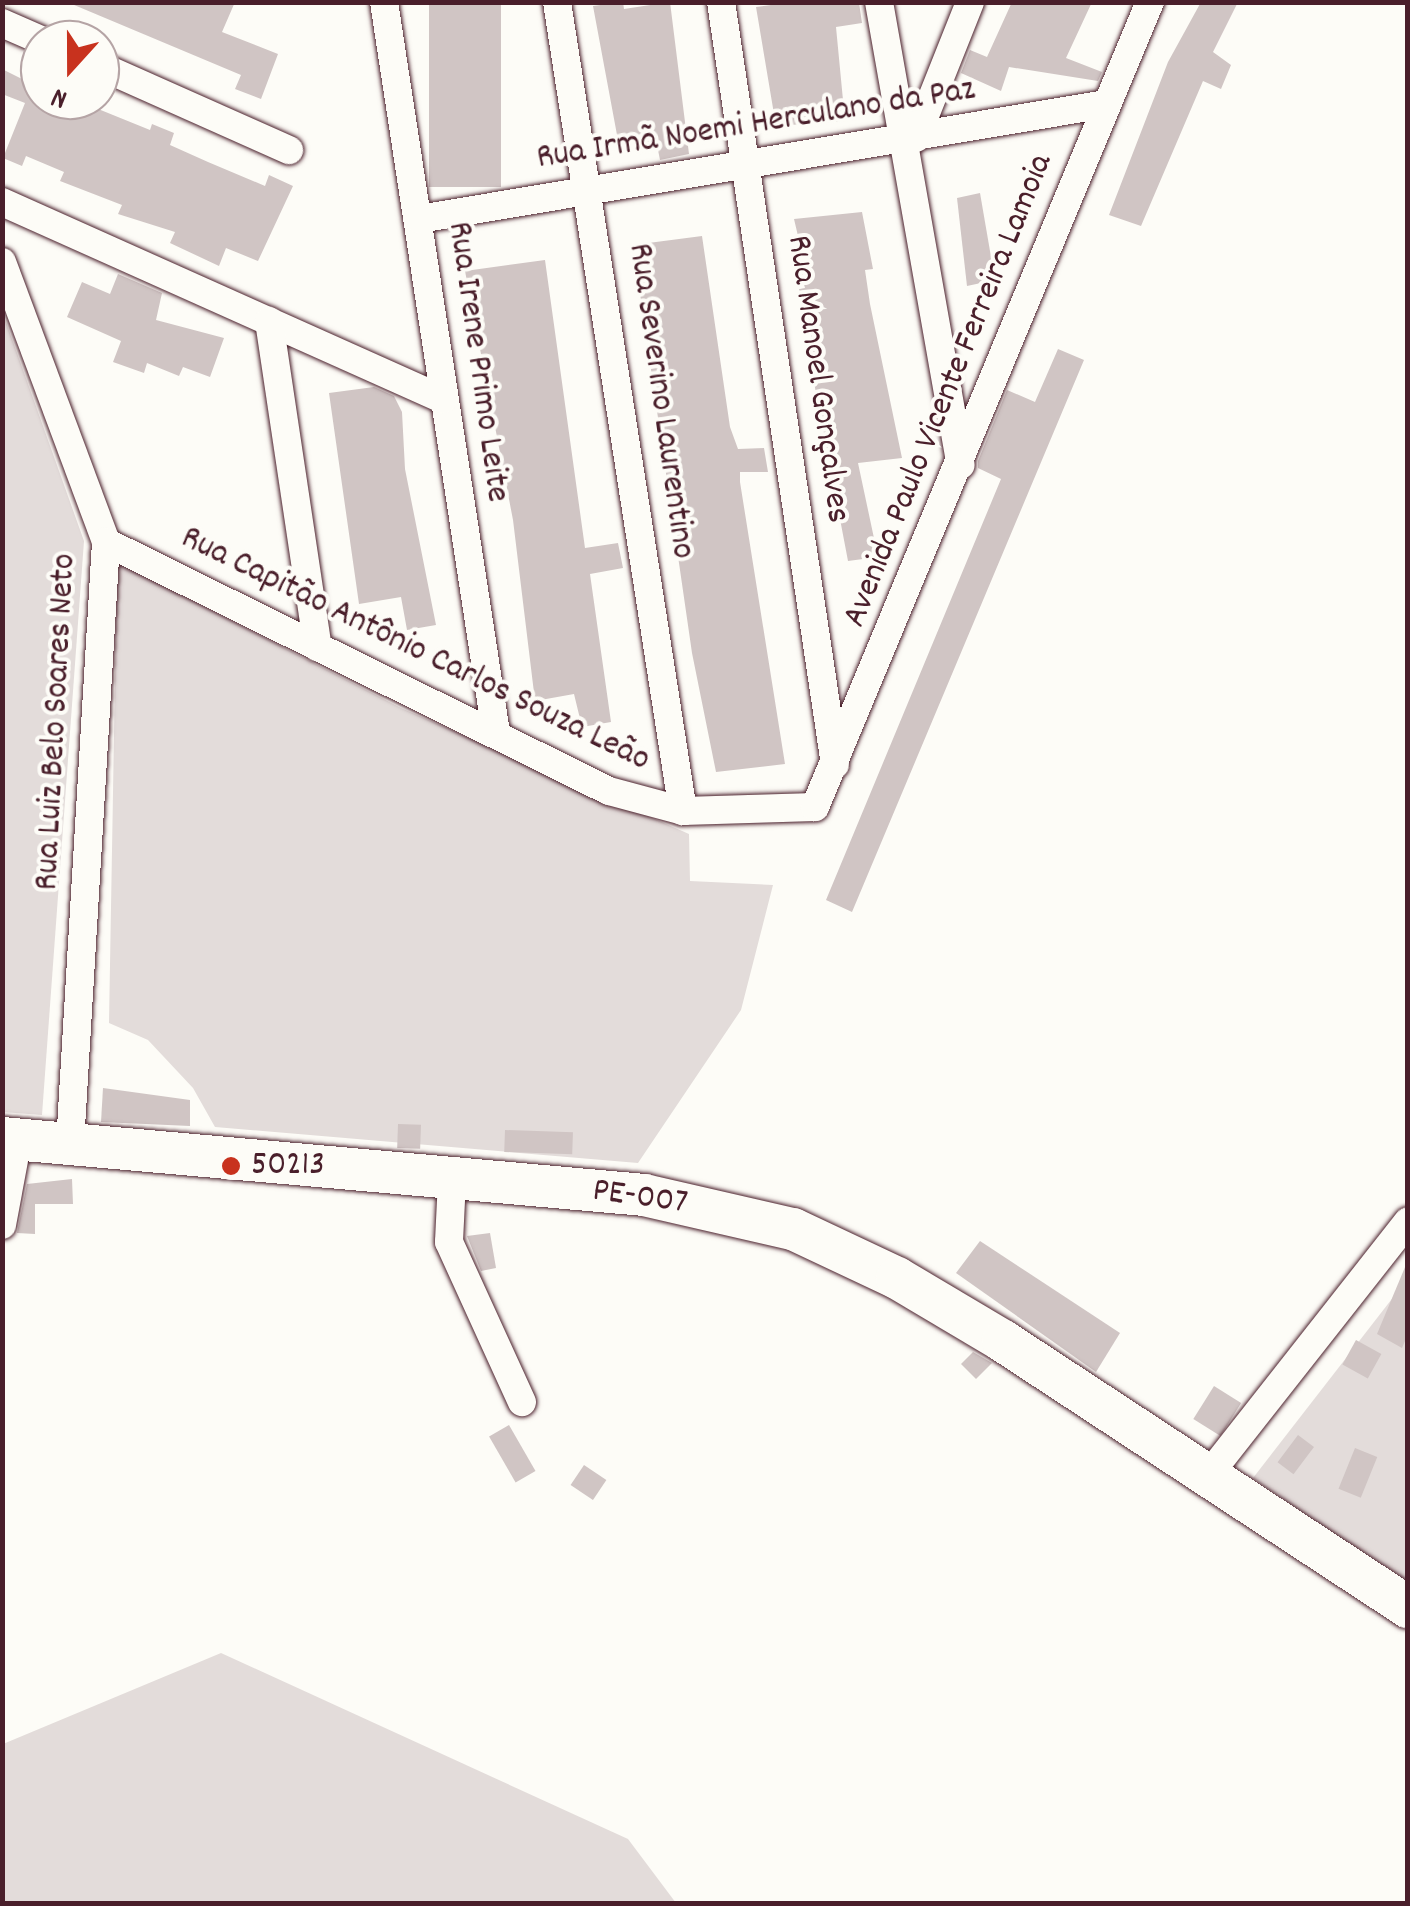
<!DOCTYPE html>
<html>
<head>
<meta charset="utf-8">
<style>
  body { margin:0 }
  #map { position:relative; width:1410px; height:1906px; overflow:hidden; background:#fdfcf7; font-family:Dekko,sans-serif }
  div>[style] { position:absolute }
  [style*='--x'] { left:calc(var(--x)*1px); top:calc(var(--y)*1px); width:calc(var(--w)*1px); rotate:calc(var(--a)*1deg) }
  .green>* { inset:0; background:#e3dcda }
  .building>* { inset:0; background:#d0c5c4; transform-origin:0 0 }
  .roads { filter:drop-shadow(0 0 2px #4a1f2b) drop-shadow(0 0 2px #4a1f2b) }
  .street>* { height:28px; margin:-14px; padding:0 14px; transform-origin:14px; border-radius:14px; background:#fdfcf7 }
  .primary>* { height:42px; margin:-21px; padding:0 21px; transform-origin:21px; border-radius:21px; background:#fdfcf7 }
  .dots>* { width:28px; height:28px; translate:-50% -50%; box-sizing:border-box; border:5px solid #fdfcf7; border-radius:50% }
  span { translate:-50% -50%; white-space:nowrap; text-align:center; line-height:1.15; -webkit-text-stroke:8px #fdfcf7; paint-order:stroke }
  .street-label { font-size:35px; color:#4a1f2b }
  .poi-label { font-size:35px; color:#4a1f2b }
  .left { translate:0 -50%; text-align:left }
  .frame { position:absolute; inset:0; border:5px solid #4a1f2b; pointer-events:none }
  .north { position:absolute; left:20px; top:20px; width:100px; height:100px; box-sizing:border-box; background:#fdfcf7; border:2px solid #b5a4a5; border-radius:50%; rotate:201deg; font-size:28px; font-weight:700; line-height:40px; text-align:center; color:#4a1f2b }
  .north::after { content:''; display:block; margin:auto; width:35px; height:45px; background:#c8321e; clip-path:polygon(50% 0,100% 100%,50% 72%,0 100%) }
</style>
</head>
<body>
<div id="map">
  <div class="green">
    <i style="clip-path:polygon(2px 311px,84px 541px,42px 1115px,2px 1112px)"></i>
    <i style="clip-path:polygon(117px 562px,401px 708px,689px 834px,690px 881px,773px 885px,741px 1010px,638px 1163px,215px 1127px,193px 1088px,148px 1040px,109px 1023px)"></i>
    <i style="clip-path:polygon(1405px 1282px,1407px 1284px,1407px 1585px,1253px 1478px)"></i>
    <i style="clip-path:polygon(221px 1653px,628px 1839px,676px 1903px,3px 1903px,3px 1744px)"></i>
  </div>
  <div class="building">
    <i style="clip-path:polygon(67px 2px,235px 2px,222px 32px,278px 54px,261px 99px,235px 89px,241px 75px)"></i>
    <i style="left:429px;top:2px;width:72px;height:185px"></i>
    <i style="clip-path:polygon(623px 2px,624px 9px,670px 2px,689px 154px,660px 160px,657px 145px,620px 151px,593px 6px)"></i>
    <i style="clip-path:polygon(1012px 2px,1092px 2px,1066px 58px,1102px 72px,1098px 81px,1009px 67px,1001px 91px,961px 73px,970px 50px,987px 57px)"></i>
    <i style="clip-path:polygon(1201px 2px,1238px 2px,1213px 52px,1231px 65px,1221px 89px,1203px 81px,1141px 226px,1109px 215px,1168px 62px)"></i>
    <i style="clip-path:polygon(785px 3px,859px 3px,862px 23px,836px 27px,845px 121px,776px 126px,756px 7px)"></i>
    <i style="clip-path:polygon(2px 69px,40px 88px,40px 100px,76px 100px,150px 130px,152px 124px,174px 133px,170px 145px,208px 162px,265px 186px,269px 175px,293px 186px,258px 261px,226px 248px,219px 266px,170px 243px,175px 232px,118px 214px,122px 205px,60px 181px,64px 172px,26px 156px,22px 166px,3px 158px,25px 103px,2px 94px)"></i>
    <i style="clip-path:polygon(980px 193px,995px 280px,967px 286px,957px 198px)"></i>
    <i style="clip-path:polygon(862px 212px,873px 269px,865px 270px,870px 304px,902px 458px,858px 463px,878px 557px,848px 561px,808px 351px,815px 351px,799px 289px,805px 288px,796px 254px,802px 253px,794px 219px)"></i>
    <i style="clip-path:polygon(702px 236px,730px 427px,738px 449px,764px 448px,768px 472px,740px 472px,740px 482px,785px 764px,716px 772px,692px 653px,633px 245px)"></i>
    <i style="clip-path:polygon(545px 260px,585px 548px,618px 543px,623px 568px,590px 574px,611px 722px,582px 727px,574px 694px,535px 701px,513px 520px,465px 271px)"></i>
    <i style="clip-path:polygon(118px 274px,162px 293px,156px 320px,224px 338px,210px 377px,183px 367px,179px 376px,147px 363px,144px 373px,113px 362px,121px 341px,67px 317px,82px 282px,110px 294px)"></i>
    <i style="clip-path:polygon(1058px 349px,1084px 360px,852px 912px,826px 900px,1001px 479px,978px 468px,978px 461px,1007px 390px,1035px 402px)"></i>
    <i style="clip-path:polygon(374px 387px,394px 396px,402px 412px,405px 469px,436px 625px,407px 630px,401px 597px,359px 604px,329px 393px)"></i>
    <i style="clip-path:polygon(103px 1088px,190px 1100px,190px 1126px,101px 1122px)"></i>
    <i style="left:398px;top:1124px;width:23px;height:24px;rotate:2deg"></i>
    <i style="left:505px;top:1130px;width:68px;height:22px;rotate:2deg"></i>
    <i style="clip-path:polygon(72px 1179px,73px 1204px,35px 1204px,35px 1234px,17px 1233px,27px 1184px)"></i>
    <i style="clip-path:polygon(490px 1233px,496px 1268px,481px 1271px,467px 1236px)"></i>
    <i style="clip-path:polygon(980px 1241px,1120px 1333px,1096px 1372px,956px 1273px)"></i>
    <i style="clip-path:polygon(1408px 1260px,1408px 1334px,1402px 1348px,1377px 1334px)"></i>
    <i style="left:1356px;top:1340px;width:29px;height:28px;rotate:29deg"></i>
    <i style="clip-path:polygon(973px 1352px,992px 1363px,976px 1379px,961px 1364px)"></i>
    <i style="left:1214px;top:1386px;width:32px;height:39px;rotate:32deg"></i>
    <i style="left:509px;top:1425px;width:53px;height:23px;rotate:60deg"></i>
    <i style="left:1298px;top:1435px;width:20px;height:34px;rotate:37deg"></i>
    <i style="left:1355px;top:1448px;width:24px;height:44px;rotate:22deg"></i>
    <i style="left:584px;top:1465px;width:27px;height:24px;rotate:34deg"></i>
  </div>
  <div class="roads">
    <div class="street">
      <i style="--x:384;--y:2;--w:740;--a:81.29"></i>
      <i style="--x:557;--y:2;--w:819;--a:81.15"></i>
      <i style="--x:721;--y:2;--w:771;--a:81.5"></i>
      <i style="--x:879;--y:2;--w:470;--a:80"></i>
      <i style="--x:2;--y:23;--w:43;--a:23.6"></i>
      <i style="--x:100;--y:66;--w:207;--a:24"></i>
      <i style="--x:916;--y:138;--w:146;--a:-68.3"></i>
      <i style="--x:2;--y:202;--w:483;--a:24.1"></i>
      <i style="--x:419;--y:219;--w:697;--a:-9.5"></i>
      <i style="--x:2;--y:262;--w:299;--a:69.6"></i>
      <i style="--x:106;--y:542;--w:603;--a:93.42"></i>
      <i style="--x:269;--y:321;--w:330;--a:81.5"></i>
      <i style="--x:106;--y:542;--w:561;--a:26.34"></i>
      <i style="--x:609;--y:791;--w:77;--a:15.1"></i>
      <i style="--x:683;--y:811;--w:132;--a:-1.7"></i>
      <i style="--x:815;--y:807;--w:872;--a:-67.41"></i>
      <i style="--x:452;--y:1180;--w:62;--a:92.8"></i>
      <i style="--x:449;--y:1242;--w:176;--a:65.5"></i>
      <i style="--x:2;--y:1225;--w:87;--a:-79.5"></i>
      <i style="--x:1210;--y:1473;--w:320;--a:-51.8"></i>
    </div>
    <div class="primary">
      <i style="--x:2;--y:1138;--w:645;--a:5.07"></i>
      <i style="--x:644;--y:1195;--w:153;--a:12.9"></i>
      <i style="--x:793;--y:1229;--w:115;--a:25.2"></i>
      <i style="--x:897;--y:1278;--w:123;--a:30.7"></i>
      <i style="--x:1003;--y:1341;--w:485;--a:33.3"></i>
    </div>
  </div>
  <div class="dots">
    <i style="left:231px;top:1166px;background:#c8321e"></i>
  </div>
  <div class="street-label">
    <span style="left:756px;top:125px;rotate:-9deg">Rua Irmã Noemi Herculano da Paz</span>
    <span style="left:477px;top:362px;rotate:82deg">Rua Irene Primo Leite</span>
    <span style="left:817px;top:379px;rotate:82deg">Rua Manoel Gonçalves</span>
    <span style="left:949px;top:391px;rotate:-68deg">Avenida Paulo Vicente Ferreira Lamoia</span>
    <span style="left:660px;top:401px;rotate:82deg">Rua Severino Laurentino</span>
    <span style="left:415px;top:650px;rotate:26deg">Rua Capitão Antônio Carlos Souza Leão</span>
    <span style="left:57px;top:722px;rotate:-87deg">Rua Luiz Belo Soares Neto</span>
    <span style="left:640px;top:1198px;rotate:8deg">PE-007</span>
  </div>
  <div class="poi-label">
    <span class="left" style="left:251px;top:1166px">50213</span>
  </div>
  <div class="frame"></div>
  <div class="north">N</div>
</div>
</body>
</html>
